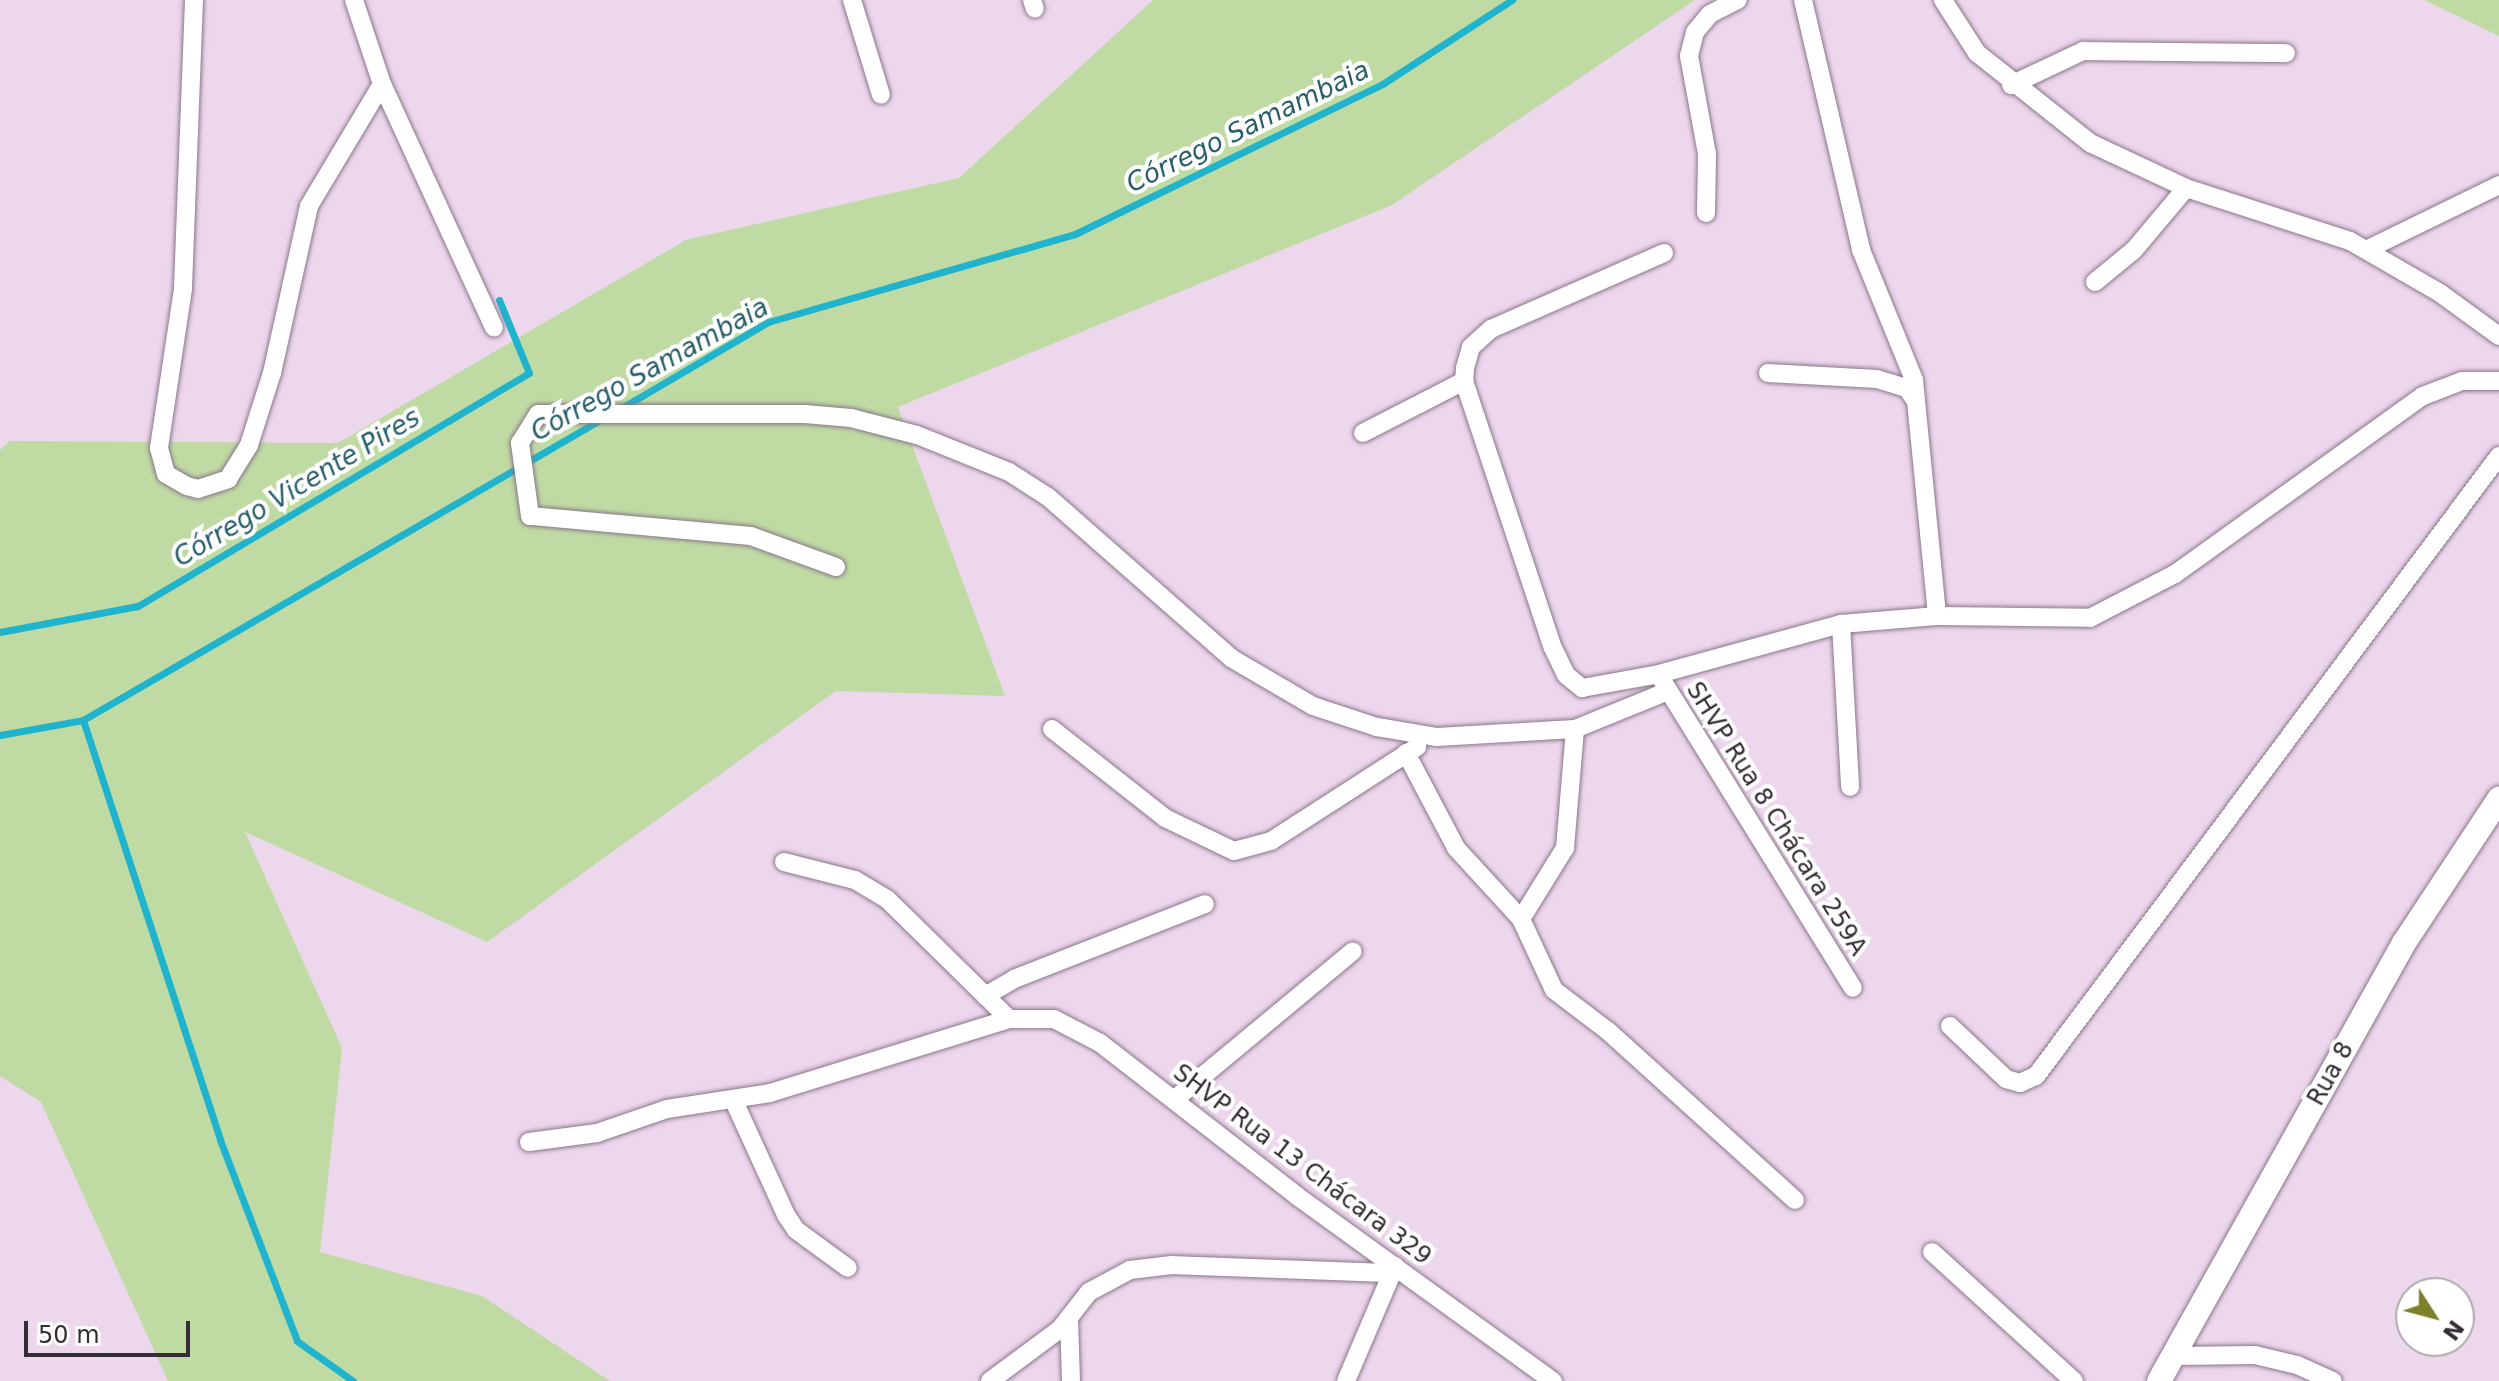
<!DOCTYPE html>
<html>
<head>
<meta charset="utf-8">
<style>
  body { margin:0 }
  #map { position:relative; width:2499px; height:1381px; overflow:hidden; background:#edd7ed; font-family:"DejaVu Sans",sans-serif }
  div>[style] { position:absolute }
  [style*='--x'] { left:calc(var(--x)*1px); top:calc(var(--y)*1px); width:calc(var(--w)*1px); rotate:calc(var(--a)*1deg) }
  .green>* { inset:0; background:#bfdba3 }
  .stream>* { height:7px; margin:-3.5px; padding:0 3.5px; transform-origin:3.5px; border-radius:3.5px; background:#20b3cd }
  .roads { filter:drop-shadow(0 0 2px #8a768a) drop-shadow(0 0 2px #8a768a) }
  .street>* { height:18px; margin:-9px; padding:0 9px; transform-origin:9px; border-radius:9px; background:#fff }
  .secondary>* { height:24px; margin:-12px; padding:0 12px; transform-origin:12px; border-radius:12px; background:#fff }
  span { translate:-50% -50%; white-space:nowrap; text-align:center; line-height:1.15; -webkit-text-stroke:8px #fff; paint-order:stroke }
  .street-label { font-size:24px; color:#352c35 }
  .water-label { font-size:26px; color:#285e6a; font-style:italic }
  .north { position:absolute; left:2395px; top:1277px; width:80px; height:80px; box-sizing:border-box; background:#fff; border:2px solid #aeabae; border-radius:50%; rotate:126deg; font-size:22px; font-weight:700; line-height:32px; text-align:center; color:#352c35 }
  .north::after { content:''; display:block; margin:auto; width:28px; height:36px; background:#7e8029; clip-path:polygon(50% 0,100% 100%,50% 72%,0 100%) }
  .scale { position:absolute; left:24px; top:1321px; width:166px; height:36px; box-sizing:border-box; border:4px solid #352c35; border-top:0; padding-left:10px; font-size:24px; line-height:28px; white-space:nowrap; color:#352c35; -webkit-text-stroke:6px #fff; paint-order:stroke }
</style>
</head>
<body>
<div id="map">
  <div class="green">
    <i style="clip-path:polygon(1153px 0,1695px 0,1392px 205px,898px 407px,1005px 696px,836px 691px,487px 942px,245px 832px,342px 1048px,320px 1252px,482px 1296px,610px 1381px,168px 1381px,41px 1102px,0 1076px,0 450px,10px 441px,338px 443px,686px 240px,959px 178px)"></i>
    <i style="clip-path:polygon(2424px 0,2499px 0,2499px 36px)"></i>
  </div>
  <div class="stream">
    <i style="--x:618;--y:410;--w:174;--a:-30.4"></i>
    <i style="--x:768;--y:322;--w:319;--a:-16"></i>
    <i style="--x:1075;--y:234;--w:344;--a:-26"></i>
    <i style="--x:1384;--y:83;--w:153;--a:-33"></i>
    <i style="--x:0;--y:632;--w:140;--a:-10.7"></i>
    <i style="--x:138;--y:606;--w:455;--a:-30.8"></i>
    <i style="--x:529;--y:373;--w:79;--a:-112.3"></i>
    <i style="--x:83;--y:720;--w:442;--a:71.9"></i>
    <i style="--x:220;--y:1140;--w:215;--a:69"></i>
    <i style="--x:297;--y:1341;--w:69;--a:35.5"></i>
    <i style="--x:0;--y:735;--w:84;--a:-10.2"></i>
    <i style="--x:83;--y:720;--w:598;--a:-30.13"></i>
  </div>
  <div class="roads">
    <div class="street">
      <i style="--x:194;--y:0;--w:289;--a:92.2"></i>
      <i style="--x:183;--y:289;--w:161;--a:98.6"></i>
      <i style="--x:159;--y:448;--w:27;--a:75"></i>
      <i style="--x:166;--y:474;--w:24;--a:30"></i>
      <i style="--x:187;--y:486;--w:11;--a:15"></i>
      <i style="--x:198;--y:489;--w:32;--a:-18"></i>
      <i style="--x:228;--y:479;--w:40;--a:-58"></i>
      <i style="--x:249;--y:445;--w:76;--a:-72.3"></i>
      <i style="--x:272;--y:373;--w:171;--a:-77.5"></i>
      <i style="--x:309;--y:206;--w:142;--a:-59.1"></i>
      <i style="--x:354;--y:0;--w:89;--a:71.6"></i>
      <i style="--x:382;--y:84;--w:268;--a:65.3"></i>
      <i style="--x:852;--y:0;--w:99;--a:73"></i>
      <i style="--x:1032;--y:0;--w:9;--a:72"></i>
      <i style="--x:1803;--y:0;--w:257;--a:76.9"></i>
      <i style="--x:1861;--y:250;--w:140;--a:67.8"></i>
      <i style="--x:1914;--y:380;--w:237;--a:84.4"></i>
      <i style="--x:1943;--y:0;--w:63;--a:57.3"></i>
      <i style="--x:1977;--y:53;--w:144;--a:38.5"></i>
      <i style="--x:2090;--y:143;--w:106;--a:25.1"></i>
      <i style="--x:2186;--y:188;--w:172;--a:17.9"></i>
      <i style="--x:2350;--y:241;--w:104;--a:30"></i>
      <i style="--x:2440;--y:293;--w:73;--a:36.1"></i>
      <i style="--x:2011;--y:85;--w:80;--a:-25.3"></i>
      <i style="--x:2083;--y:51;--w:203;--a:0.6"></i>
      <i style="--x:1706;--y:213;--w:59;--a:-89"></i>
      <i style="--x:1707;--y:154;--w:100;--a:-100.4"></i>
      <i style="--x:1689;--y:56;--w:25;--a:-76"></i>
      <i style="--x:1695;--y:32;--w:23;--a:-50"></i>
      <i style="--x:1710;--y:14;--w:31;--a:-27"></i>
      <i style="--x:2368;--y:249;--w:146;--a:-26"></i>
      <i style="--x:1664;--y:253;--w:189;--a:156.3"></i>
      <i style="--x:1491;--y:329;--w:27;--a:138"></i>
      <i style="--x:1471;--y:347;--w:22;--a:106"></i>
      <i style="--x:1465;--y:368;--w:13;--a:94"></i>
      <i style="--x:1464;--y:381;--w:281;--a:71.6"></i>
      <i style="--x:1553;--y:648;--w:30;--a:64"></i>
      <i style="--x:1566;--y:675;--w:21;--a:39"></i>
      <i style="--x:1582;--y:688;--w:78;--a:-10.3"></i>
      <i style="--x:1659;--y:674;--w:189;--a:-15.4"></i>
      <i style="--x:1841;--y:624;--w:96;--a:-4.8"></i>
      <i style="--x:1937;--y:616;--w:153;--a:0.7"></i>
      <i style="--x:2090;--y:618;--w:96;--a:-27.4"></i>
      <i style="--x:2175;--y:574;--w:305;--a:-35.7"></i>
      <i style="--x:2423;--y:396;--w:42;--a:-21"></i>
      <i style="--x:2462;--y:381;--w:37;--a:0"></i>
      <i style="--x:2095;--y:282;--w:50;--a:-39.4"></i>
      <i style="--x:2134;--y:250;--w:81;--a:-50"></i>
      <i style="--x:1768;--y:373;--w:109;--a:3.2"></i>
      <i style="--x:1877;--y:379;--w:31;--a:17"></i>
      <i style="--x:1907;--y:388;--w:14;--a:56"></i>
      <i style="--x:1363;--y:433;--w:114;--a:-27.2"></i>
      <i style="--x:836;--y:567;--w:90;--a:-160"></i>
      <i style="--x:751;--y:536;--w:222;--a:-174.8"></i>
      <i style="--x:530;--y:516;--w:74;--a:-97.8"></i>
      <i style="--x:520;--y:443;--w:34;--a:-58"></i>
      <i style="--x:538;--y:414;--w:267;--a:0"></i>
      <i style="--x:805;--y:414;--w:46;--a:5"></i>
      <i style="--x:851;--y:418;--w:68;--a:14.4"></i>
      <i style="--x:917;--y:435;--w:99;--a:21.9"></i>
      <i style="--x:1009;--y:472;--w:46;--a:32.7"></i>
      <i style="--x:1048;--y:497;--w:244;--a:41.3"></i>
      <i style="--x:1231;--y:658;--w:95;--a:30.3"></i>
      <i style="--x:1313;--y:706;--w:67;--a:18.2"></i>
      <i style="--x:1377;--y:727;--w:61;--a:9.5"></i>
      <i style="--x:1437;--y:737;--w:138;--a:-3.3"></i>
      <i style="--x:1575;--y:729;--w:100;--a:-22.2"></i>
      <i style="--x:1841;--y:624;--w:163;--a:86.8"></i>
      <i style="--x:1662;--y:680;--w:362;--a:58.2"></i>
      <i style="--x:1052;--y:729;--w:144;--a:38.2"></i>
      <i style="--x:1165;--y:818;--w:76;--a:25.6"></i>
      <i style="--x:1234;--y:851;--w:38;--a:-15"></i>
      <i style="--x:1271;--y:841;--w:174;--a:-32.8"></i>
      <i style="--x:1406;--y:753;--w:107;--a:62.2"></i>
      <i style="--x:1456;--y:848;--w:96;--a:47.5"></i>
      <i style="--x:1521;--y:919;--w:78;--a:65.1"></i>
      <i style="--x:1554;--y:990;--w:68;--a:37.2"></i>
      <i style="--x:1608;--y:1031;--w:252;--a:42.1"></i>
      <i style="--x:784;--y:862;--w:73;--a:14.2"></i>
      <i style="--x:855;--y:880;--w:37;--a:31"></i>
      <i style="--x:887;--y:899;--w:171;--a:44.5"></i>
      <i style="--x:1521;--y:919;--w:84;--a:-58.2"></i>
      <i style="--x:1565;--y:848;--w:119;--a:-85.2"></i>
      <i style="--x:985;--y:996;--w:34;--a:-30"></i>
      <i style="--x:1014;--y:979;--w:205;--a:-21.4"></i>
      <i style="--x:1950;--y:1026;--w:77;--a:43.4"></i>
      <i style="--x:2006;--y:1079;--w:15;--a:16"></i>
      <i style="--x:2020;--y:1083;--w:17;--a:-24"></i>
      <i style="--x:2036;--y:1076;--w:774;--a:-53.25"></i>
      <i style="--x:733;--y:1099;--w:128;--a:65.4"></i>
      <i style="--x:786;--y:1215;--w:18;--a:56"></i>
      <i style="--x:796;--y:1230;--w:64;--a:36.2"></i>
      <i style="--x:1175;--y:1099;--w:231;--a:-39.7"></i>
      <i style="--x:529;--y:1142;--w:69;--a:-7.5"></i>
      <i style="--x:597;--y:1133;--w:74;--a:-18.9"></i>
      <i style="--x:667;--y:1109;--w:104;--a:-8.8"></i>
      <i style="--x:770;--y:1093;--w:250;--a:-17.2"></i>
      <i style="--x:1009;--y:1019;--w:45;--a:0"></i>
      <i style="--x:1054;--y:1019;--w:52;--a:27.6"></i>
      <i style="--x:1100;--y:1043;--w:249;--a:37.8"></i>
      <i style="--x:1297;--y:1196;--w:316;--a:35.9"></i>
      <i style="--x:1932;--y:1252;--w:192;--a:42.3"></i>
      <i style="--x:1069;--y:1318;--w:63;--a:88.2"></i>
      <i style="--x:2173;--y:1356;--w:82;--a:-0.7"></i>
      <i style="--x:2255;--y:1355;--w:43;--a:13.4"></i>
      <i style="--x:2297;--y:1365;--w:39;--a:24"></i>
      <i style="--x:990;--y:1381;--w:87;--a:-36.6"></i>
      <i style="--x:1060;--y:1329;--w:47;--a:-51.9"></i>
      <i style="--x:1089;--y:1292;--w:47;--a:-28.2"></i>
      <i style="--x:1130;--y:1270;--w:42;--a:-6.8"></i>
      <i style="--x:1172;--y:1265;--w:220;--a:2.1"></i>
      <i style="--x:1346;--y:1381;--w:125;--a:-66.9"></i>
    </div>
    <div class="secondary">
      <i style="--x:2159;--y:1381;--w:502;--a:-60.78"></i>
      <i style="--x:2404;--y:943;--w:173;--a:-56.6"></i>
    </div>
  </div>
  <div class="street-label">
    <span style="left:1776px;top:819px;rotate:58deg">SHVP Rua 8 Chácara 259A</span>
    <span style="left:2331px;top:1074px;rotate:-61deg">Rua 8</span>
    <span style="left:1302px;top:1165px;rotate:37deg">SHVP Rua 13 Chácara 329</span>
  </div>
  <div class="water-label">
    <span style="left:1248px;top:127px;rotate:-26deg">Córrego Samambaia</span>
    <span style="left:650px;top:370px;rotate:-29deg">Córrego Samambaia</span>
    <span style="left:297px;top:488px;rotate:-31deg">Córrego Vicente Pires</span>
  </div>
  <div class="north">N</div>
  <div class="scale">50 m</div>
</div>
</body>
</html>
